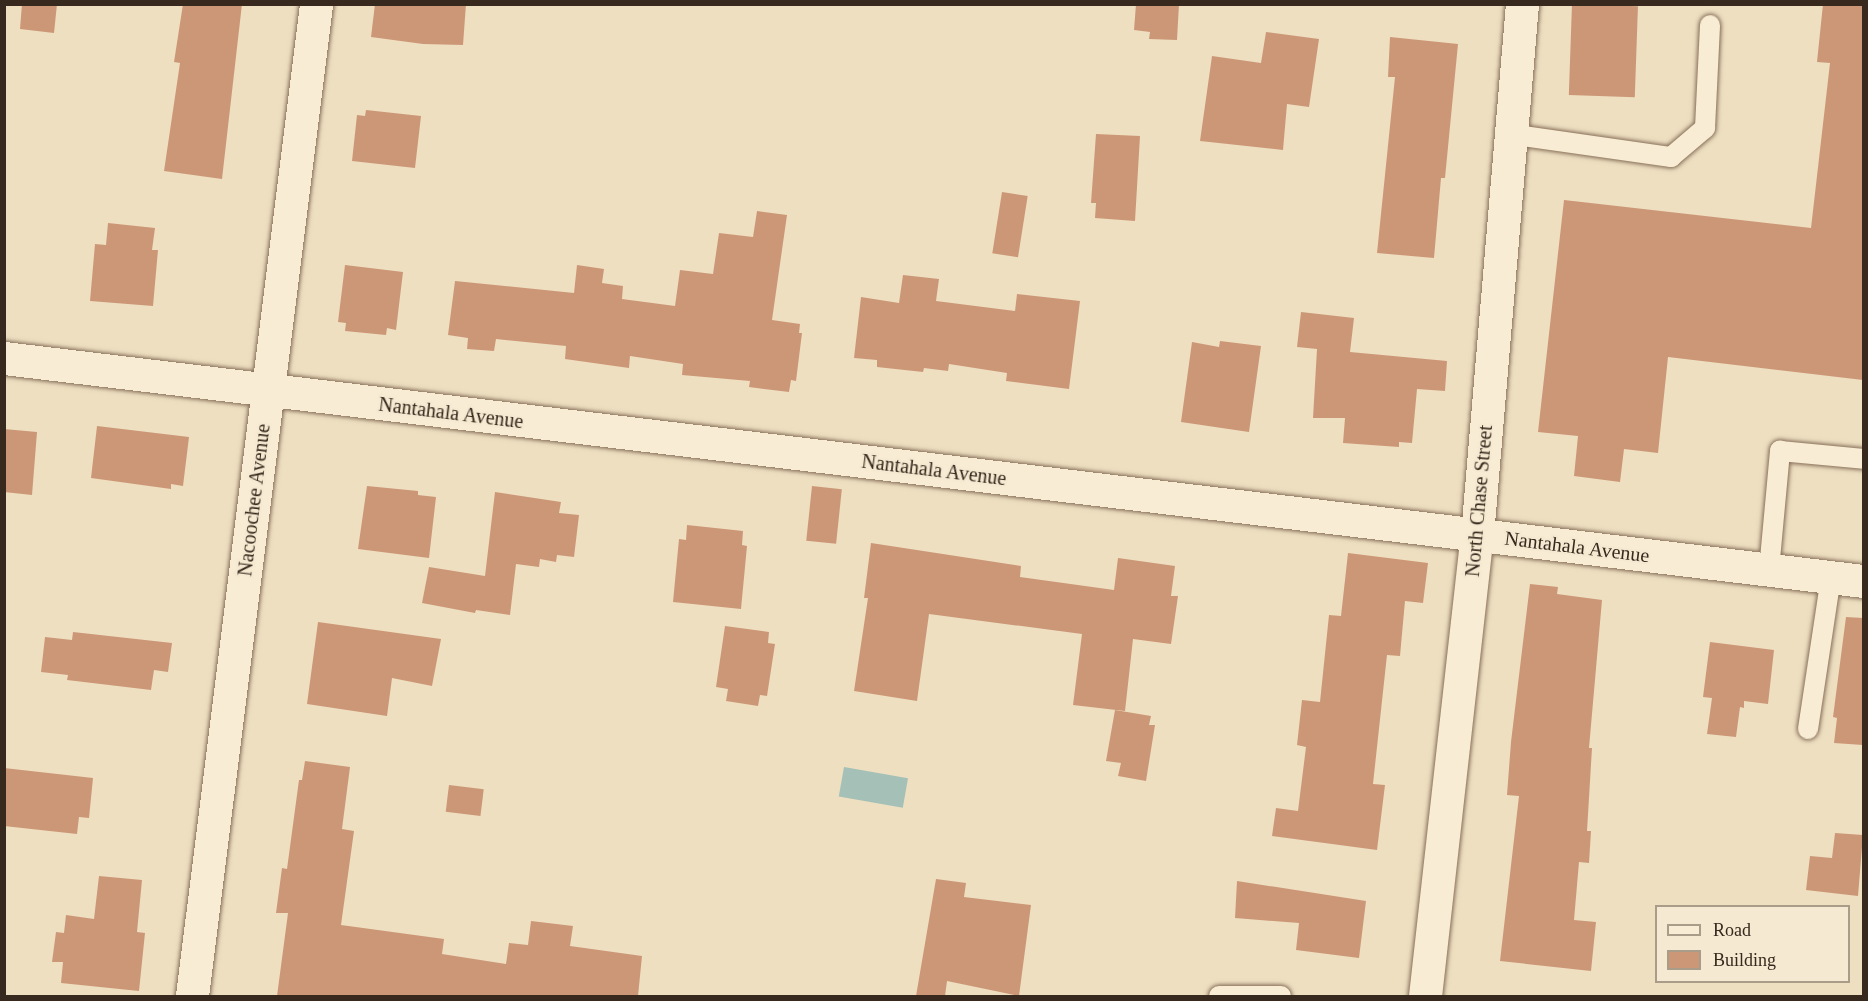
<!DOCTYPE html>
<html>
<head>
<meta charset="utf-8">
<style>
  body { margin:0 }
  #map { position:relative; width:1868px; height:1001px; overflow:hidden; background:#eedfc1; font-family:Georgia,serif }
  div>[style] { position:absolute }
  [style*='--x'] { left:calc(var(--x)*1px); top:calc(var(--y)*1px); width:calc(var(--w)*1px); rotate:calc(var(--a)*1deg) }
  .water>* { inset:0; background:#a4c0b7; transform-origin:0 0 }
  .building>* { inset:0; background:#cc9777; transform-origin:0 0 }
  .roads { filter:drop-shadow(0 0 2px #877059) drop-shadow(0 0 2px #877059) }
  .service>* { height:20px; margin:-10px; padding:0 10px; transform-origin:10px; border-radius:10px; background:#f9ecd4 }
  .minor>* { height:33px; margin:-16.5px; padding:0 16.5px; transform-origin:16.5px; border-radius:16.5px; background:#f9ecd4 }
  .secondary>* { height:33px; margin:-16.5px; padding:0 16.5px; transform-origin:16.5px; border-radius:16.5px; background:#f9ecd4 }
  span { translate:-50% -50%; white-space:nowrap; text-align:center; line-height:1.15; -webkit-text-stroke:4.5px #f5e9d1; paint-order:stroke }
  .street-label { font-size:20px; color:#37291d }
  .frame { position:absolute; inset:0; border:6px solid #37291d; pointer-events:none }
  .legend { position:absolute; left:1655px; top:905px; width:195px; height:78px; box-sizing:border-box; background:#f5e9d1; border:2px solid #a99c89; margin:0; padding:8px 10px; list-style:none; font-size:18px; color:#37291d }
  .legend li { display:flex; align-items:center; gap:12px; height:30px }
  .legend b { width:30px; border:2px solid #a99c89 }
</style>
</head>
<body>
<div id="map">
  <div class="water">
    <i style="left:844px;top:767px;width:65px;height:30px;rotate:10deg"></i>
  </div>
  <div class="building">
    <i style="clip-path:polygon(22px 4px,57px 4px,54px 33px,20px 29px)"></i>
    <i style="clip-path:polygon(183px 4px,242px 4px,222px 179px,164px 171px,180px 63px,174px 62px)"></i>
    <i style="clip-path:polygon(375px 4px,466px 4px,463px 45px,423px 44px,371px 37px)"></i>
    <i style="clip-path:polygon(1136px 4px,1179px 4px,1177px 40px,1149px 39px,1150px 32px,1134px 30px)"></i>
    <i style="left:1572px;top:4px;width:66px;height:91px;rotate:2deg"></i>
    <i style="clip-path:polygon(1823px 4px,1863px 4px,1863px 380px,1668px 357px,1658px 453px,1624px 449px,1620px 482px,1574px 476px,1578px 436px,1538px 432px,1564px 200px,1811px 228px,1830px 63px,1817px 62px)"></i>
    <i style="clip-path:polygon(1266px 32px,1319px 39px,1309px 107px,1287px 104px,1283px 150px,1200px 141px,1212px 56px,1261px 63px)"></i>
    <i style="clip-path:polygon(1390px 37px,1458px 44px,1445px 178px,1441px 178px,1434px 258px,1377px 253px,1395px 77px,1388px 77px)"></i>
    <i style="clip-path:polygon(366px 110px,421px 116px,415px 168px,352px 161px,357px 115px,365px 116px)"></i>
    <i style="clip-path:polygon(1096px 134px,1140px 136px,1135px 221px,1095px 218px,1096px 203px,1091px 203px)"></i>
    <i style="left:1002px;top:192px;width:26px;height:62px;rotate:9deg"></i>
    <i style="clip-path:polygon(757px 211px,787px 215px,772px 320px,800px 324px,799px 333px,802px 333px,796px 381px,791px 380px,789px 392px,749px 387px,750px 381px,682px 375px,683px 364px,630px 356px,629px 368px,565px 359px,566px 346px,496px 339px,494px 351px,467px 349px,468px 338px,448px 335px,455px 281px,574px 293px,577px 265px,604px 269px,602px 283px,623px 286px,622px 299px,675px 306px,680px 270px,713px 274px,719px 233px,753px 237px)"></i>
    <i style="clip-path:polygon(108px 223px,155px 228px,152px 250px,158px 250px,153px 306px,90px 301px,95px 244px,106px 245px)"></i>
    <i style="clip-path:polygon(345px 265px,403px 272px,396px 330px,387px 328px,386px 335px,345px 331px,346px 323px,338px 322px)"></i>
    <i style="clip-path:polygon(903px 275px,939px 279px,936px 301px,1015px 311px,1017px 294px,1080px 301px,1069px 389px,1006px 381px,1007px 373px,949px 364px,948px 371px,924px 368px,923px 372px,877px 367px,877px 360px,854px 358px,861px 297px,899px 303px)"></i>
    <i style="clip-path:polygon(1301px 312px,1354px 318px,1350px 352px,1447px 361px,1445px 391px,1417px 389px,1412px 443px,1399px 442px,1399px 447px,1343px 443px,1345px 418px,1313px 418px,1317px 349px,1297px 347px)"></i>
    <i style="clip-path:polygon(1220px 341px,1261px 346px,1249px 432px,1181px 422px,1192px 342px,1219px 347px)"></i>
    <i style="clip-path:polygon(97px 426px,189px 437px,183px 486px,171px 484px,171px 489px,91px 478px)"></i>
    <i style="clip-path:polygon(4px 429px,37px 432px,32px 495px,4px 492px)"></i>
    <i style="clip-path:polygon(367px 486px,418px 491px,418px 495px,436px 497px,429px 558px,358px 549px)"></i>
    <i style="left:812px;top:486px;width:30px;height:55px;rotate:6deg"></i>
    <i style="clip-path:polygon(495px 492px,561px 502px,559px 513px,579px 515px,574px 557px,557px 555px,556px 562px,540px 559px,539px 567px,516px 564px,510px 615px,476px 610px,475px 613px,422px 603px,429px 567px,485px 576px)"></i>
    <i style="clip-path:polygon(687px 525px,743px 531px,742px 545px,747px 546px,741px 609px,673px 602px,679px 539px,686px 540px)"></i>
    <i style="clip-path:polygon(871px 543px,1021px 566px,1020px 577px,1114px 590px,1118px 558px,1175px 566px,1171px 596px,1178px 596px,1171px 644px,1133px 639px,1125px 711px,1073px 705px,1082px 634px,929px 614px,917px 701px,854px 691px,868px 598px,864px 598px)"></i>
    <i style="clip-path:polygon(1348px 553px,1428px 563px,1423px 603px,1405px 601px,1400px 656px,1387px 655px,1373px 784px,1385px 785px,1377px 850px,1272px 836px,1276px 808px,1298px 811px,1306px 747px,1297px 745px,1302px 700px,1320px 702px,1329px 615px,1341px 616px)"></i>
    <i style="clip-path:polygon(1530px 584px,1558px 587px,1557px 594px,1602px 600px,1589px 748px,1592px 748px,1587px 831px,1591px 831px,1589px 863px,1579px 862px,1574px 920px,1596px 922px,1591px 971px,1500px 961px,1519px 796px,1507px 795px,1511px 742px)"></i>
    <i style="clip-path:polygon(1846px 617px,1863px 618px,1863px 745px,1834px 743px,1837px 718px,1833px 717px)"></i>
    <i style="clip-path:polygon(318px 622px,441px 639px,432px 686px,392px 678px,387px 716px,307px 704px)"></i>
    <i style="clip-path:polygon(725px 626px,769px 632px,768px 643px,775px 644px,767px 696px,760px 695px,758px 706px,726px 701px,728px 689px,716px 687px)"></i>
    <i style="clip-path:polygon(73px 632px,172px 643px,168px 672px,154px 670px,151px 690px,67px 680px,68px 675px,41px 672px,45px 637px,72px 640px)"></i>
    <i style="clip-path:polygon(1710px 642px,1774px 650px,1768px 704px,1744px 701px,1744px 708px,1740px 707px,1736px 737px,1707px 734px,1712px 698px,1703px 697px)"></i>
    <i style="clip-path:polygon(1115px 710px,1151px 716px,1149px 725px,1155px 725px,1146px 781px,1118px 776px,1121px 763px,1106px 761px)"></i>
    <i style="clip-path:polygon(305px 761px,350px 767px,342px 829px,354px 831px,341px 925px,444px 939px,442px 954px,506px 964px,509px 943px,528px 945px,531px 921px,573px 926px,570px 946px,642px 956px,638px 996px,277px 996px,288px 913px,276px 913px,282px 868px,287px 869px,299px 780px,302px 780px)"></i>
    <i style="clip-path:polygon(4px 768px,93px 778px,89px 818px,79px 817px,77px 834px,4px 826px)"></i>
    <i style="left:449px;top:785px;width:35px;height:27px;rotate:7deg"></i>
    <i style="clip-path:polygon(1835px 833px,1863px 835px,1858px 896px,1806px 890px,1810px 856px,1832px 858px)"></i>
    <i style="clip-path:polygon(99px 876px,142px 880px,137px 932px,145px 933px,139px 991px,61px 983px,63px 962px,52px 962px,56px 932px,64px 933px,66px 915px,94px 919px)"></i>
    <i style="clip-path:polygon(936px 879px,966px 883px,964px 897px,1031px 905px,1019px 996px,947px 981px,945px 996px,916px 996px)"></i>
    <i style="clip-path:polygon(1237px 881px,1366px 901px,1359px 958px,1296px 950px,1299px 923px,1235px 918px)"></i>
  </div>
  <div class="roads">
    <div class="service">
      <i style="--x:1509;--y:134;--w:164;--a:8.1"></i>
      <i style="--x:1671;--y:157;--w:45;--a:-40.5"></i>
      <i style="--x:1705;--y:128;--w:103;--a:-87.2"></i>
      <i style="--x:1769;--y:570;--w:120;--a:-84.7"></i>
      <i style="--x:1780;--y:451;--w:84;--a:5.4"></i>
      <i style="--x:1808;--y:729;--w:154;--a:-81.4"></i>
      <i style="--x:1219;--y:996;--w:62;--a:0"></i>
    </div>
    <div class="minor">
      <i style="--x:4;--y:358;--w:1873;--a:6.84"></i>
      <i style="--x:192;--y:996;--w:1000;--a:-82.87"></i>
    </div>
    <div class="secondary">
      <i style="--x:1425;--y:996;--w:464;--a:-83.6"></i>
      <i style="--x:1477;--y:535;--w:533;--a:-85.16"></i>
    </div>
  </div>
  <div class="street-label">
    <span style="left:451px;top:413px;rotate:7deg">Nantahala Avenue</span>
    <span style="left:934px;top:470px;rotate:7deg">Nantahala Avenue</span>
    <span style="left:254px;top:500px;rotate:-83deg">Nacoochee Avenue</span>
    <span style="left:1479px;top:501px;rotate:-85deg">North Chase Street</span>
    <span style="left:1577px;top:547px;rotate:7deg">Nantahala Avenue</span>
  </div>
  <div class="frame"></div>
  <ul class="legend">
  <li><b style="height:8px;background:#f9ecd4"></b>Road</li>
  <li><b style="height:16px;background:#cc9777"></b>Building</li>
  </ul>
</div>
</body>
</html>
